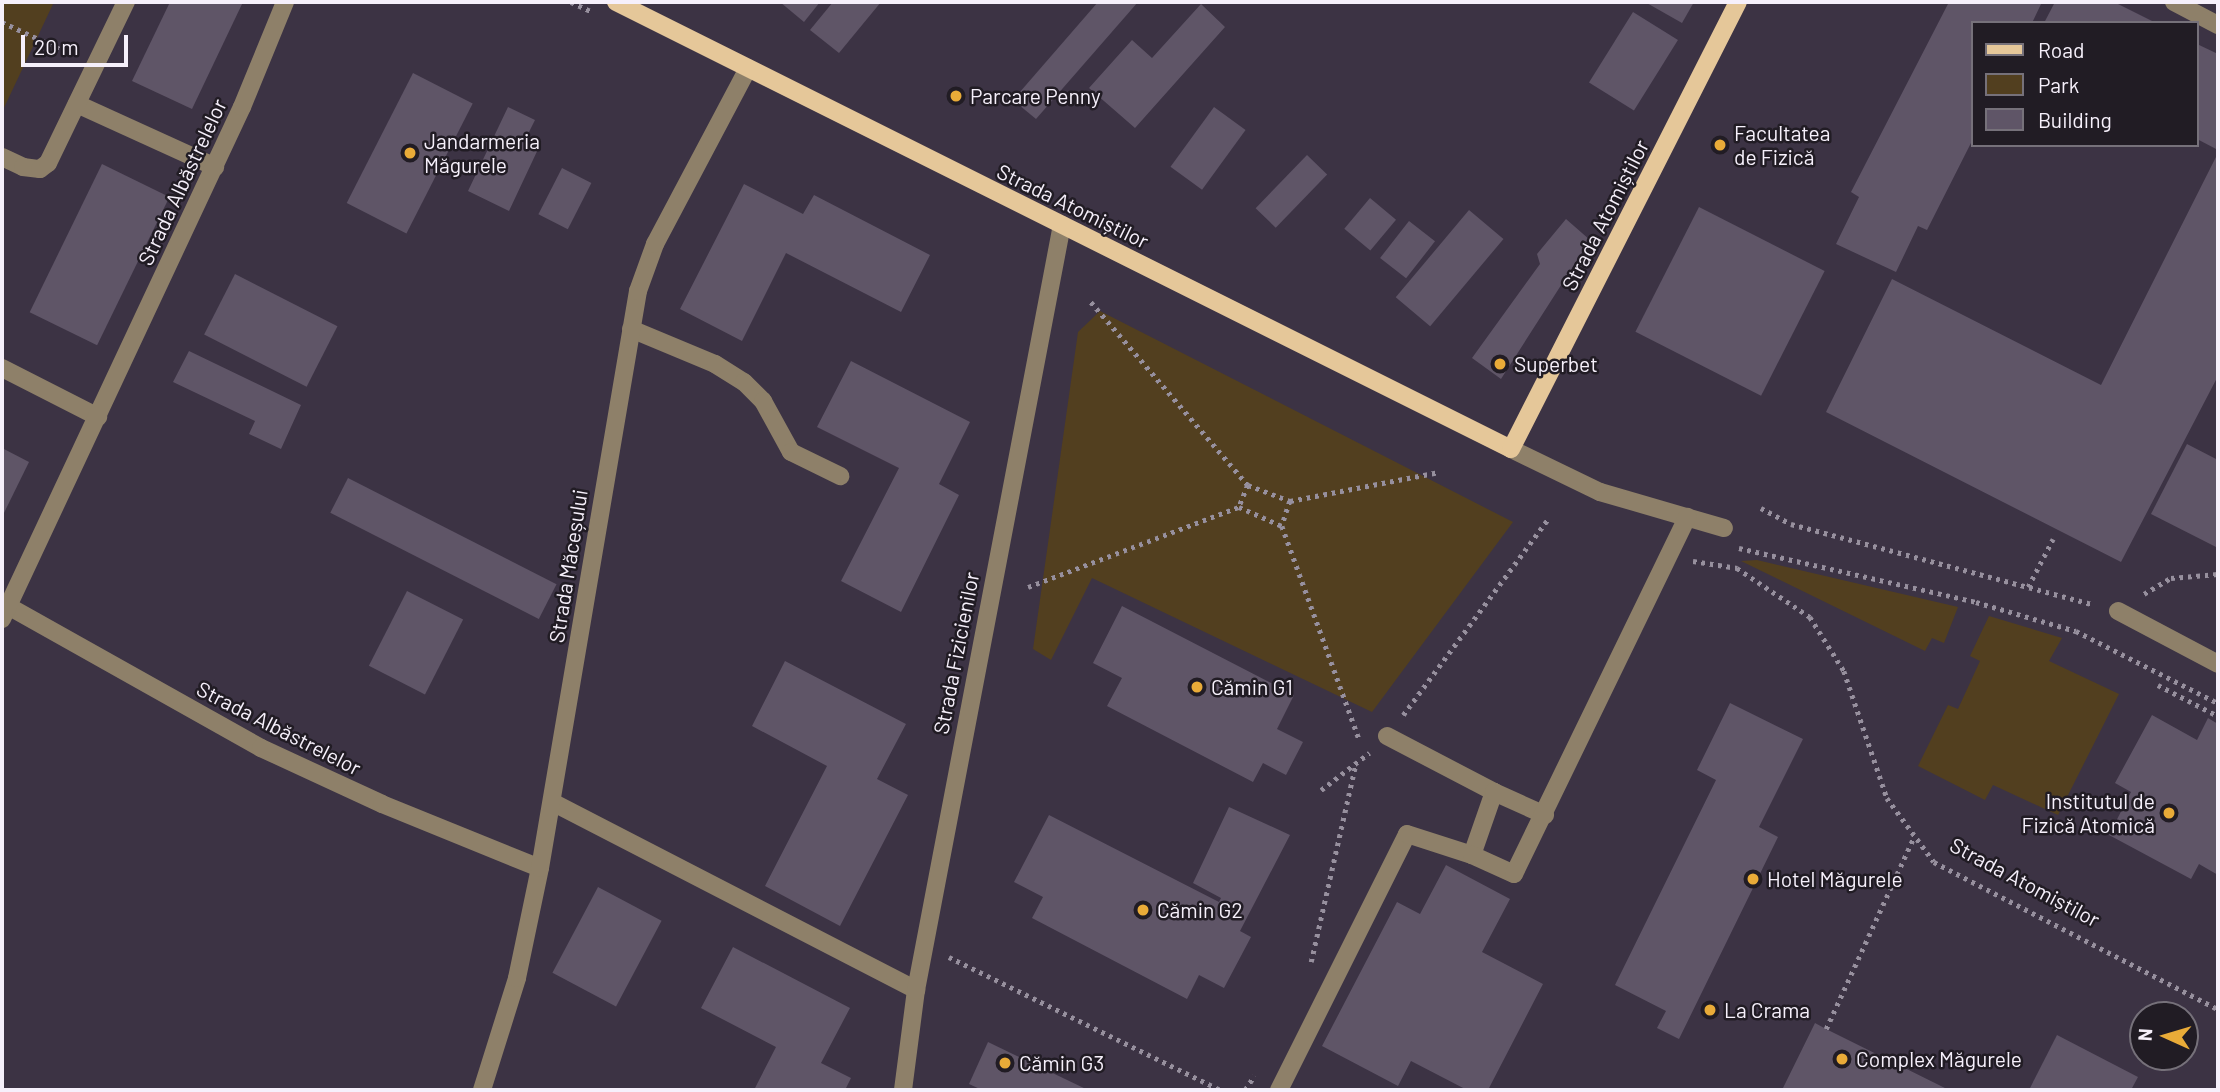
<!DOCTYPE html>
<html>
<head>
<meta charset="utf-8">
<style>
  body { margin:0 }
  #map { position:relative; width:2220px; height:1092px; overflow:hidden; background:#3c3344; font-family:Barlow,sans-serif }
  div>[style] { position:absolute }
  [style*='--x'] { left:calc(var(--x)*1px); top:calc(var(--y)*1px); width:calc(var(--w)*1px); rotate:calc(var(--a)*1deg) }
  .green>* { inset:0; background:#523f1f }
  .building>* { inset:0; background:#5f5567; transform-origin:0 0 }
  .path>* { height:4.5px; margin-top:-2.25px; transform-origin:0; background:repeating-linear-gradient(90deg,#97909e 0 3.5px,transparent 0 8.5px) }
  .minor>* { height:18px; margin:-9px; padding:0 9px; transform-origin:9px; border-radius:9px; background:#8e8069 }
  .major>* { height:18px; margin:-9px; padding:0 9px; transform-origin:9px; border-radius:9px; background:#e5c799 }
  .dots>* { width:19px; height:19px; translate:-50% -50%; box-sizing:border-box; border:4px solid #211c24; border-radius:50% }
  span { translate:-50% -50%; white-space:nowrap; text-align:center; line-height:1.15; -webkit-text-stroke:5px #211c24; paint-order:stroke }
  .poi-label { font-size:21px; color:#f6f0fb }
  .left { translate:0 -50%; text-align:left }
  .right { translate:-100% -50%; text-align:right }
  .street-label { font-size:21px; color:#f6f0fb }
  .frame { position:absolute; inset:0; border:4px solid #f6f0fb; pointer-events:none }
  .legend { position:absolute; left:1971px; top:21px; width:228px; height:126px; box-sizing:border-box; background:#211c24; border:2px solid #76717a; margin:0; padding:9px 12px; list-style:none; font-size:21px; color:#f6f0fb }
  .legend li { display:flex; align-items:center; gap:14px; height:35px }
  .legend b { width:35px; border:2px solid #76717a }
  .north { position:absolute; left:2129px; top:1001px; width:70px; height:70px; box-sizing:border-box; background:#211c24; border:2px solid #76717a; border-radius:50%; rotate:274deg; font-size:19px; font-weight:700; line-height:28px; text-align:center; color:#f6f0fb }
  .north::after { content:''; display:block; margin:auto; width:24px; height:32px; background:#e9ab38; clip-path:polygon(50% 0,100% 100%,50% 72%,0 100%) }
  .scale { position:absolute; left:21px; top:35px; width:107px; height:32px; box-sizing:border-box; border:4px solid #f6f0fb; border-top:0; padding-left:9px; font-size:21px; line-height:24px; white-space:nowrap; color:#f6f0fb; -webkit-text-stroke:5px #211c24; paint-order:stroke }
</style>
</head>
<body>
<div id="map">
  <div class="green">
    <i style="clip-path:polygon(2px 2px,54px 2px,2px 112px)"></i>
    <i style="clip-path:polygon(1100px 311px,1513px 522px,1372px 712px,1092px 578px,1051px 660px,1033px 649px,1078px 332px)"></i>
    <i style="clip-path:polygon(1757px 560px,1958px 607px,1944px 643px,1932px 638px,1925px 651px,1741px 561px)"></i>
    <i style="clip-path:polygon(1989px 616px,2062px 638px,2049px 661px,2119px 694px,2058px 815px,1993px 785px,1985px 800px,1918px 766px,1948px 705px,1958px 709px,1980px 661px,1970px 656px)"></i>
  </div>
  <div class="building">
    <i style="clip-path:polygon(170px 2px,243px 2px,192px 109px,132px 81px)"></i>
    <i style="clip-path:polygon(780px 2px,820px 2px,804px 22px)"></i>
    <i style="clip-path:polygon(833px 2px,881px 2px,839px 53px,810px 30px)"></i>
    <i style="clip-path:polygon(1098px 2px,1138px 2px,1036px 119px,1013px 100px)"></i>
    <i style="clip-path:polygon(1645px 2px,1694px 2px,1682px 23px)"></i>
    <i style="clip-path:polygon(1949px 2px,2042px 2px,2032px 23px,1973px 23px,1973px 139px,1927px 230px,1918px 226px,1896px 272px,1836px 244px,1859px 197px,1851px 192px)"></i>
    <i style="clip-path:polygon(2055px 2px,2114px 2px,2156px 23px,2044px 23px)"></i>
    <i style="clip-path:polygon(1201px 4px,1225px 27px,1135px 128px,1089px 88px,1132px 40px,1152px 58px)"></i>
    <i style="left:1633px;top:12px;width:53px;height:83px;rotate:32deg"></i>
    <i style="clip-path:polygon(2197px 44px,2218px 54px,2218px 150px,2197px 139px)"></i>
    <i style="left:413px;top:73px;width:67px;height:146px;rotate:27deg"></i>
    <i style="clip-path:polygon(508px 107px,535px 120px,526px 138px,540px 145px,509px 211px,468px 191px)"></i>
    <i style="left:1214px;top:107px;width:39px;height:74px;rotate:36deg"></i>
    <i style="clip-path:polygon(2218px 153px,2218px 376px,2121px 562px,1826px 412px,1892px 279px,2101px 385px)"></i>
    <i style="left:1307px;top:155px;width:28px;height:74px;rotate:44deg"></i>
    <i style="left:102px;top:164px;width:75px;height:165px;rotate:26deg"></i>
    <i style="left:562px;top:168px;width:33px;height:52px;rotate:27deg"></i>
    <i style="clip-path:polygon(744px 184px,803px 214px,814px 195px,930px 255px,901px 312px,786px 253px,742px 341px,680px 309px)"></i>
    <i style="left:1370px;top:198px;width:34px;height:40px;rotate:40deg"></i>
    <i style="left:1699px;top:207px;width:141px;height:140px;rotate:27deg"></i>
    <i style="left:1469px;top:210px;width:45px;height:114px;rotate:40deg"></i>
    <i style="clip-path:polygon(1566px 219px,1590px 240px,1501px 379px,1472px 358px,1540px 264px,1537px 254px)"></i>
    <i style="left:1409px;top:221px;width:33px;height:47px;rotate:38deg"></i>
    <i style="left:235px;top:274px;width:115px;height:68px;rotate:27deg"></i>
    <i style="clip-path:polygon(189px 351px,301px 405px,281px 449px,249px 434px,255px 421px,173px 382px)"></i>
    <i style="clip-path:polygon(851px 361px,970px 422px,939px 484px,959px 495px,901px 612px,841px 581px,899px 468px,817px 427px)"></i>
    <i style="clip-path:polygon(2187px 444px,2218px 460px,2218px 548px,2151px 514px)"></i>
    <i style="clip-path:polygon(2px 448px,29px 462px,2px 517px)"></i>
    <i style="left:348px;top:478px;width:234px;height:39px;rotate:27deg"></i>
    <i style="left:407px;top:591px;width:63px;height:84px;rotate:27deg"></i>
    <i style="clip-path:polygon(1122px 606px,1294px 695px,1277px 729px,1303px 742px,1286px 775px,1263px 763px,1253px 782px,1107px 706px,1122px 678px,1093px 663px)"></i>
    <i style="clip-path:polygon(785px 661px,906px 724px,877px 779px,908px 795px,840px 926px,765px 886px,827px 766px,752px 726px)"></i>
    <i style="clip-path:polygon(1730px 703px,1803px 739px,1759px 827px,1778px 837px,1679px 1039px,1657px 1028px,1666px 1011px,1615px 985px,1716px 780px,1697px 770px)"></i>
    <i style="clip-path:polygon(2152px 715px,2197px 740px,2208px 718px,2218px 724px,2218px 875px,2199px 864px,2191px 879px,2109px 835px,2131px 792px,2115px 783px)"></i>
    <i style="clip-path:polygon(1229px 807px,1290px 835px,1240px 931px,1251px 937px,1224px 988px,1199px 975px,1187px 999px,1032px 918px,1043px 897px,1014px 882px,1049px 815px,1219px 902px,1221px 898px,1193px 883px)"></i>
    <i style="clip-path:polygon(1446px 865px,1510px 899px,1482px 952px,1543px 984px,1488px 1090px,1467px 1090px,1411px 1061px,1398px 1086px,1322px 1046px,1397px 902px,1420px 914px)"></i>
    <i style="left:598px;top:887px;width:72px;height:97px;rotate:28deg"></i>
    <i style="clip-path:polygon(733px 947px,850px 1008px,821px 1063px,851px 1078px,845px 1090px,754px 1090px,776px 1047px,701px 1008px)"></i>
    <i style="clip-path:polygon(1815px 1023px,1826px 1029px,1949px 1090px,1782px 1090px)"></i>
    <i style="clip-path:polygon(2057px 1035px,2138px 1077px,2131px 1090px,2029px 1090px)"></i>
    <i style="clip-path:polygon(988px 1042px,1088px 1090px,982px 1090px,969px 1084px)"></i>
  </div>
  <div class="path">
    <i style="--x:571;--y:2;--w:21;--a:25"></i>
    <i style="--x:2;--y:22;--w:76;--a:24.9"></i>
    <i style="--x:1091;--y:302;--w:241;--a:49.4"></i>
    <i style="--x:1248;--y:485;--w:45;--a:20.9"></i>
    <i style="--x:1290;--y:501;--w:26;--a:108"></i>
    <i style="--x:1248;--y:485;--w:24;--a:112"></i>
    <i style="--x:1239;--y:507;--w:47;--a:23.8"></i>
    <i style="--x:1282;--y:526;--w:226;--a:70.1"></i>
    <i style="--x:1290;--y:501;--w:152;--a:-11"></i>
    <i style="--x:1761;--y:508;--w:34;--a:28"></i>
    <i style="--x:1791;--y:524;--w:311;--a:14.9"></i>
    <i style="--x:1739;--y:548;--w:243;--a:12.8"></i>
    <i style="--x:1976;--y:602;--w:104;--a:16.2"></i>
    <i style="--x:2076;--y:631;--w:159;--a:26.9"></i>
    <i style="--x:1693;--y:561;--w:45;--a:9"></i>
    <i style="--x:1737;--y:568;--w:88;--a:33.9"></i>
    <i style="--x:1810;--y:617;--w:64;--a:57.8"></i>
    <i style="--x:1844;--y:671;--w:134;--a:71.3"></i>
    <i style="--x:1887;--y:798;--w:79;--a:53.7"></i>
    <i style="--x:1934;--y:862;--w:320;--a:27.4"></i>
    <i style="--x:1028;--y:587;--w:226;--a:-20.8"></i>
    <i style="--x:2028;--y:587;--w:54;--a:-62.5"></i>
    <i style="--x:2144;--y:594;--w:31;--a:-31"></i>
    <i style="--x:2171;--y:578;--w:47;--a:-4.9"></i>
    <i style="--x:2158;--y:685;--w:68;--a:27.3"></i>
    <i style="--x:1403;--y:715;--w:244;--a:-53.5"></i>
    <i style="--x:1321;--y:790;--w:61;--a:-37.6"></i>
    <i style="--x:949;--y:957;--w:303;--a:26.1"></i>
    <i style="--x:1311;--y:962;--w:201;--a:-77.3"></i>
    <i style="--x:1826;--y:1029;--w:211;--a:-65.4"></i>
    <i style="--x:1245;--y:1090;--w:17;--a:-57"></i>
  </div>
  <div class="minor">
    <i style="--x:2174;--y:2;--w:50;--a:27.6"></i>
    <i style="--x:77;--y:104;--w:152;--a:24.5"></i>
    <i style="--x:2;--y:157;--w:23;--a:25"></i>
    <i style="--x:23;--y:167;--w:17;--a:7"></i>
    <i style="--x:40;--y:169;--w:10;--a:-37"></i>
    <i style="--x:48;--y:163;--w:179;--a:-64.2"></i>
    <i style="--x:631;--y:329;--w:91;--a:22.6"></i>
    <i style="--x:715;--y:364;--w:34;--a:32"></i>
    <i style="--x:744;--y:382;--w:27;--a:45"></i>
    <i style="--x:763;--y:401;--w:58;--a:61.2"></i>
    <i style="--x:791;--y:452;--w:55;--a:26.1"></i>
    <i style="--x:2;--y:368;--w:108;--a:27"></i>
    <i style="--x:1511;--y:449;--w:99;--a:25.8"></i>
    <i style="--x:1600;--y:492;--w:129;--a:16.2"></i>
    <i style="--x:8;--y:606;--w:290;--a:29.3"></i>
    <i style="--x:261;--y:748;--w:133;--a:24.8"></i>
    <i style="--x:382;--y:804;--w:170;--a:22.1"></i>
    <i style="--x:2118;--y:611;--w:113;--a:27.9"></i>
    <i style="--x:2;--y:619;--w:565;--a:-64.89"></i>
    <i style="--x:242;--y:107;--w:113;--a:-67.7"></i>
    <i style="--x:1387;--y:736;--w:121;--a:27.6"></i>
    <i style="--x:552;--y:802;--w:410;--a:27.3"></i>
    <i style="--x:1472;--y:855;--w:67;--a:-70.8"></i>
    <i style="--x:1494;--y:792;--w:56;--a:24.3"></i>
    <i style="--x:482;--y:1090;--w:117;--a:-72.6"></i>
    <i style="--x:517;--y:978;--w:112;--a:-78.2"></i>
    <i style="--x:540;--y:868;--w:585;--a:-80.36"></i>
    <i style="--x:638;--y:291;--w:50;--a:-70.1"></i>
    <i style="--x:655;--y:244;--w:199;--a:-62.1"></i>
    <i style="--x:903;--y:1090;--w:101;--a:-82.6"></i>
    <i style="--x:916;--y:990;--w:779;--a:-79.2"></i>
    <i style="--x:1279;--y:1090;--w:286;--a:-63.4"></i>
    <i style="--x:1407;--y:834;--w:68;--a:17.9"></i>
    <i style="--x:1472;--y:855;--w:46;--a:24.3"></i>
    <i style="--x:1514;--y:874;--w:397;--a:-64.1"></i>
  </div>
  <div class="major">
    <i style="--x:616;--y:2;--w:1000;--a:26.54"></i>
    <i style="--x:1511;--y:449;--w:501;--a:-63.08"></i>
  </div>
  <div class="dots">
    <i style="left:956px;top:96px;background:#e9ab38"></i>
    <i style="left:1720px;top:145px;background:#e9ab38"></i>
    <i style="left:410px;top:153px;background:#e9ab38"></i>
    <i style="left:1500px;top:364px;background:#e9ab38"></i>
    <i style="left:1197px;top:687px;background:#e9ab38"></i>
    <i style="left:2169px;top:813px;background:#e9ab38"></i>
    <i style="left:1753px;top:879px;background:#e9ab38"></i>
    <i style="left:1143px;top:910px;background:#e9ab38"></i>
    <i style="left:1710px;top:1010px;background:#e9ab38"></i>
    <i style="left:1842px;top:1059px;background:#e9ab38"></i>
    <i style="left:1005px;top:1063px;background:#e9ab38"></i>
  </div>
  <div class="poi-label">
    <span class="left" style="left:970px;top:96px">Parcare Penny</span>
    <span class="left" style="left:1734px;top:145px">Facultatea<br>de Fizică</span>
    <span class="left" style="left:424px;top:153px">Jandarmeria<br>Măgurele</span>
    <span class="left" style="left:1514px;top:364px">Superbet</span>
    <span class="left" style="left:1211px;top:687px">Cămin G1</span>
    <span class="right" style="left:2155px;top:813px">Institutul de<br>Fizică Atomică</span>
    <span class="left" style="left:1767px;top:879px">Hotel Măgurele</span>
    <span class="left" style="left:1157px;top:910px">Cămin G2</span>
    <span class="left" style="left:1724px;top:1010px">La Crama</span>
    <span class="left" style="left:1856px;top:1059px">Complex Măgurele</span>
    <span class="left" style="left:1019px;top:1063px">Cămin G3</span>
  </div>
  <div class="street-label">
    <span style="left:182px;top:182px;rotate:-65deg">Strada Albăstrelelor</span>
    <span style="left:1073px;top:206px;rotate:26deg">Strada Atomiștilor</span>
    <span style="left:1605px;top:215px;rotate:-63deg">Strada Atomiștilor</span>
    <span style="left:568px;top:566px;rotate:-81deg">Strada Măceșului</span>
    <span style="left:956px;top:653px;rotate:-79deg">Strada Fizicienilor</span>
    <span style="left:279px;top:728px;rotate:27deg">Strada Albăstrelelor</span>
    <span style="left:2025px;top:882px;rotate:28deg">Strada Atomiștilor</span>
  </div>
  <div class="frame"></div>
  <ul class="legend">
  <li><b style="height:9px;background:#e5c799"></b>Road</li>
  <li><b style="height:19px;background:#523f1f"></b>Park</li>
  <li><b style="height:19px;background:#5f5567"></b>Building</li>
  </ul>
  <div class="north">N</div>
  <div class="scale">20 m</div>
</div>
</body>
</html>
